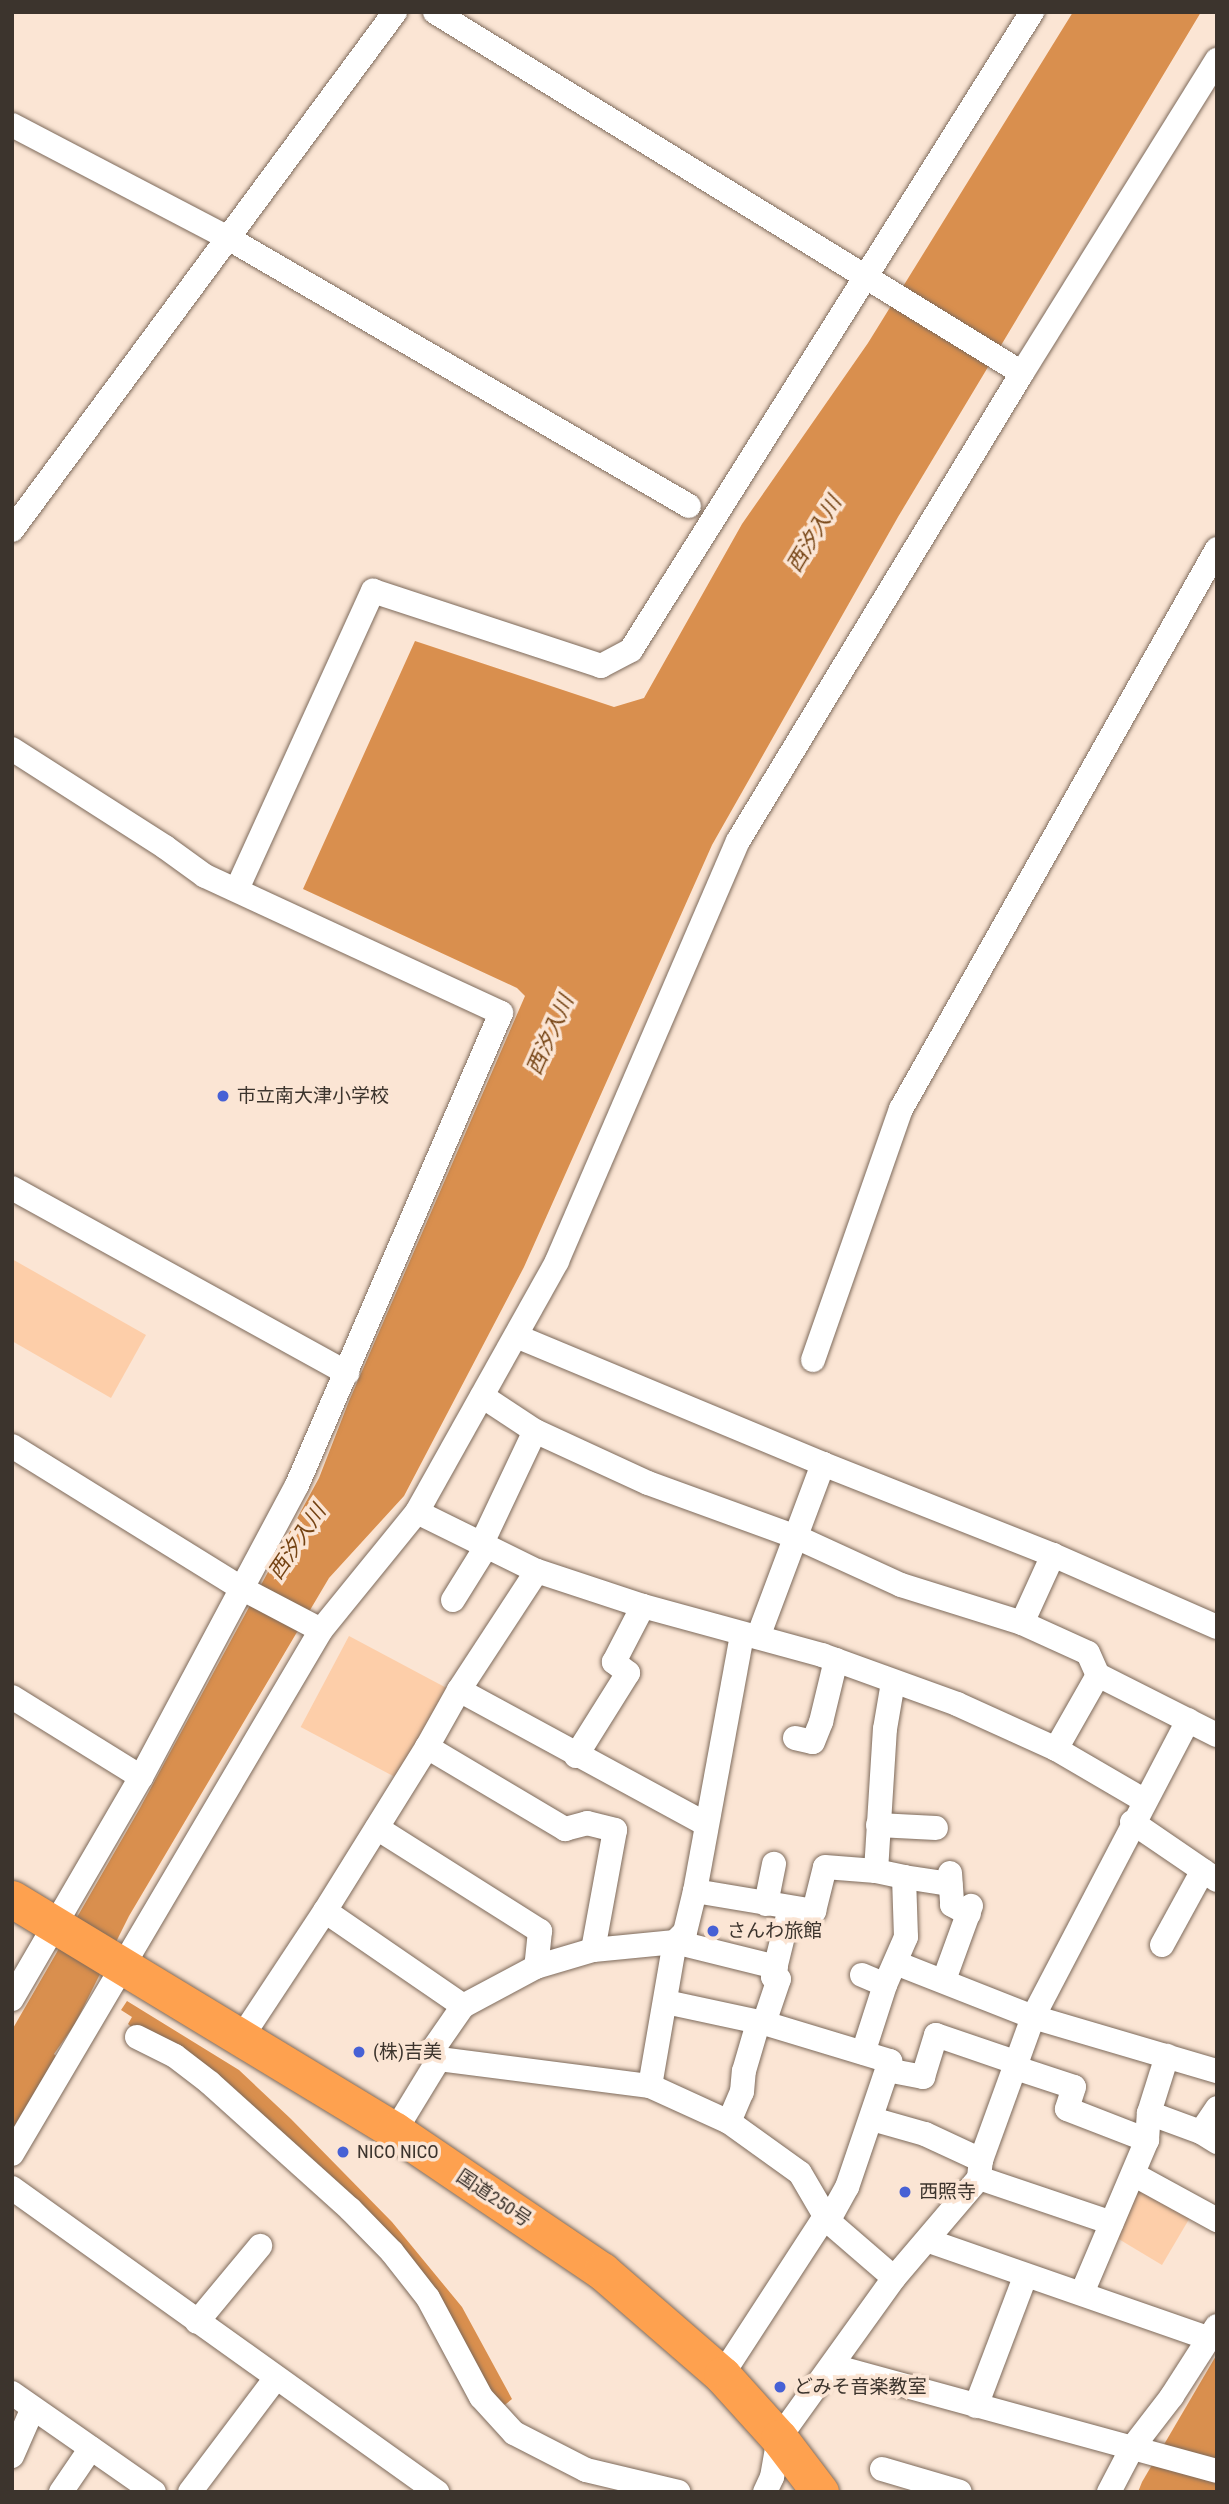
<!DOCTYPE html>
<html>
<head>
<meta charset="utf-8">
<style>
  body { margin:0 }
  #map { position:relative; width:1229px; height:2504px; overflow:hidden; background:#fbe5d4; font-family:"Roboto Condensed","Noto Sans JP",sans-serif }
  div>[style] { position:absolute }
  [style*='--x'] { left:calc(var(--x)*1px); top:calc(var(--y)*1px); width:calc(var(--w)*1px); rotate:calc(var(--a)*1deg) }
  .green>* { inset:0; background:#fdcea9; transform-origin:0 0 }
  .water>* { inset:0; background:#d98f4e }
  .roads { filter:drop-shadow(0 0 2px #7d6a5b) drop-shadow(0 0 2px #7d6a5b) }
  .minor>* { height:24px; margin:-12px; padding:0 12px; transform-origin:12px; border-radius:12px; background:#fff }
  .highway>* { height:37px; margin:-18.5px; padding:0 18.5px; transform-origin:18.5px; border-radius:18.5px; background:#fea14f }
  .dots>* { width:19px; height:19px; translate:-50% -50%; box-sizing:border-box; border:4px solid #fbe5d4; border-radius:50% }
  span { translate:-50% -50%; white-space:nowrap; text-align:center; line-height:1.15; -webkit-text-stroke:7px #fbe5d4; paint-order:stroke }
  .poi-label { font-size:19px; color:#3c342d }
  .left { translate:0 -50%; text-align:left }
  .street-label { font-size:19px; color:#3c342d }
  .water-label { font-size:21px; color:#754313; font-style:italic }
  .frame { position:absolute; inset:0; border:14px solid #3c342d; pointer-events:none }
</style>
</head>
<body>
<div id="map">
  <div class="green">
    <i style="clip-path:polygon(12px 1259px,146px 1335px,111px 1398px,12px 1341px)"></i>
    <i style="left:349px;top:1636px;width:110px;height:103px;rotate:28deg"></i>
    <i style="clip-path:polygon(1133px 2181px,1195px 2209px,1162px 2265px,1112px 2235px)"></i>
  </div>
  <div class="water">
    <i style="clip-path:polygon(1073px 12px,1201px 12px,898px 517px,712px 845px,524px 1267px,404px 1496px,329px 1578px,129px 1916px,75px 2024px,54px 2054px,56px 2056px,12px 2130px,12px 2030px,140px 1808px,319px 1478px,349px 1401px,525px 996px,517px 988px,303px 889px,415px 641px,614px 707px,644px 698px,742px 524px,868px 343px)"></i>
    <i style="clip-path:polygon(127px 2001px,239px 2070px,291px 2119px,392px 2222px,462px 2307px,512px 2399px,501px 2408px,441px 2308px,128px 2024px,132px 2017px,121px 2010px)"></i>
    <i style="clip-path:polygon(1217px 2354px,1217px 2492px,1138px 2492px,1142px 2482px)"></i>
  </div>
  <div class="roads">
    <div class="minor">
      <i style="--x:435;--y:12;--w:689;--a:31.59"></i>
      <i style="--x:12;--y:125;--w:244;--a:27.6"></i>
      <i style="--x:228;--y:238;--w:533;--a:30.17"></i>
      <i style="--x:12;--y:530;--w:644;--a:-53.52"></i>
      <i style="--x:12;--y:749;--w:182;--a:32.6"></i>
      <i style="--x:165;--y:847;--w:49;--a:35.9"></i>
      <i style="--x:205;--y:876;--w:326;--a:24.8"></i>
      <i style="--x:501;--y:1013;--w:514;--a:113.37"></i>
      <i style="--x:297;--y:1485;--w:331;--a:118.1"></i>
      <i style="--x:141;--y:1777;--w:257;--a:120.2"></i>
      <i style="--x:237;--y:889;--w:328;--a:-65.5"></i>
      <i style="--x:373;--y:591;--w:240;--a:18.2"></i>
      <i style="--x:601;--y:666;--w:34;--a:-28"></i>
      <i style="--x:631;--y:650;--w:754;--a:-57.85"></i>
      <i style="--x:12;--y:1188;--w:383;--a:28.9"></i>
      <i style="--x:516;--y:1336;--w:333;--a:22.6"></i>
      <i style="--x:823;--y:1464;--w:247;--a:21.6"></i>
      <i style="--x:1053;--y:1555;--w:179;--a:23.7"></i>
      <i style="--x:813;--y:1360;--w:266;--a:-70.7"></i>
      <i style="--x:901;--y:1109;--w:643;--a:-60.56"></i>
      <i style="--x:482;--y:1396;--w:64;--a:33.4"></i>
      <i style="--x:535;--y:1431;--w:124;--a:24.7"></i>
      <i style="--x:648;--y:1483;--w:155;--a:20"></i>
      <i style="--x:794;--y:1536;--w:118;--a:24.6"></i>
      <i style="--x:901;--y:1585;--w:127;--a:17.4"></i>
      <i style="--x:1022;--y:1623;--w:72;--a:24.4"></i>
      <i style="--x:1088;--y:1653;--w:24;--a:66"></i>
      <i style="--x:1098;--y:1675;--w:133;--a:26.8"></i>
      <i style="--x:12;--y:1446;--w:269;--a:31.8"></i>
      <i style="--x:241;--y:1588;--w:90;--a:27.7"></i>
      <i style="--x:417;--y:1512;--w:134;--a:26.2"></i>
      <i style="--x:537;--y:1571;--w:112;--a:18.3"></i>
      <i style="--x:643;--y:1606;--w:186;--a:15.3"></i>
      <i style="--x:822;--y:1655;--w:144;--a:19.9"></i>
      <i style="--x:957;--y:1704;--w:109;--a:24.4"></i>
      <i style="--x:1056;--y:1749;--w:103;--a:30.3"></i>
      <i style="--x:481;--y:1545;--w:126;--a:-64.7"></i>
      <i style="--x:453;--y:1600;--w:62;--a:-58.1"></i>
      <i style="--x:1022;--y:1623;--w:75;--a:-65.5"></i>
      <i style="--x:758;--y:1637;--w:185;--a:-69.4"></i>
      <i style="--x:459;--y:1690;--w:281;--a:28.5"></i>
      <i style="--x:12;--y:1697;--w:152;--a:31.8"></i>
      <i style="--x:795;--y:1738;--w:18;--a:13"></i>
      <i style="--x:813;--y:1742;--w:22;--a:-68"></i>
      <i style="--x:821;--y:1722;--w:64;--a:-76.4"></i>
      <i style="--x:427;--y:1747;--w:161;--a:30.7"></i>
      <i style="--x:565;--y:1829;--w:23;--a:-15"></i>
      <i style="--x:587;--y:1823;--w:29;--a:14"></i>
      <i style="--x:615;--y:1830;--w:122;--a:100.4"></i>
      <i style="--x:1056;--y:1749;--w:85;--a:-60.4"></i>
      <i style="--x:576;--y:1756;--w:98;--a:-57.9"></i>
      <i style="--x:628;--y:1673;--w:18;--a:-142"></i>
      <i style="--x:614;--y:1662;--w:63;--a:-62.6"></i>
      <i style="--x:1132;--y:1822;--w:103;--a:34.3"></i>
      <i style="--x:878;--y:1825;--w:58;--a:3"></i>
      <i style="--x:377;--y:1828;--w:193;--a:32.3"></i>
      <i style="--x:540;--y:1931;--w:36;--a:96"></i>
      <i style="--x:876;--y:1871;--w:142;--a:-86.4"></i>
      <i style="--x:885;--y:1729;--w:48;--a:-80.3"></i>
      <i style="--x:950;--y:1873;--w:32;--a:86"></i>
      <i style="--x:952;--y:1905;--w:19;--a:28"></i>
      <i style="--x:904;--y:1877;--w:47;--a:8.7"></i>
      <i style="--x:695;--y:1891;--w:121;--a:9.5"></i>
      <i style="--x:814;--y:1911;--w:45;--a:-76"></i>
      <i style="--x:825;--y:1867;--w:51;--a:4.5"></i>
      <i style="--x:876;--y:1871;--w:29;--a:12"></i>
      <i style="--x:904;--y:1877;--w:60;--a:88.1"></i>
      <i style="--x:906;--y:1937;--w:52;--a:113.6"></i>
      <i style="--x:885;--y:1985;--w:71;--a:107.9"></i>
      <i style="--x:766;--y:1904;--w:41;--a:-78.7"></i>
      <i style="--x:325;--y:1911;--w:168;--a:34.5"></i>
      <i style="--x:1162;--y:1945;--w:85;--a:-61.3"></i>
      <i style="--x:896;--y:1963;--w:147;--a:21.5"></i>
      <i style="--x:1033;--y:2017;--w:192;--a:16.4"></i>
      <i style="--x:776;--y:1967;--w:104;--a:-166.1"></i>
      <i style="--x:675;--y:1942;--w:82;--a:174.4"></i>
      <i style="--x:593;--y:1950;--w:59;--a:163.4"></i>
      <i style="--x:536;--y:1967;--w:83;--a:151.9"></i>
      <i style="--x:463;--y:2006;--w:56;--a:124.8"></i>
      <i style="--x:431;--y:2052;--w:11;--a:41"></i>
      <i style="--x:439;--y:2059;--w:213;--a:7.3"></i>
      <i style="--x:650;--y:2086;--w:87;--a:24.5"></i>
      <i style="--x:729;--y:2122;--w:87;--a:35.7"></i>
      <i style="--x:800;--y:2173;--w:56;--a:59.7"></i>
      <i style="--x:828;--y:2221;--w:87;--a:40.8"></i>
      <i style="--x:862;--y:1975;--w:25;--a:23"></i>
      <i style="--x:944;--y:1980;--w:79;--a:-70"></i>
      <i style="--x:666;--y:2002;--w:100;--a:12.1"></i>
      <i style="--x:764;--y:2023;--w:132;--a:16.8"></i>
      <i style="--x:890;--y:2061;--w:133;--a:108.8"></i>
      <i style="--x:847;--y:2187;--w:39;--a:119"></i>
      <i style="--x:764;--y:2023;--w:46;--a:-71.2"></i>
      <i style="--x:779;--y:1979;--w:6;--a:-162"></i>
      <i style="--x:773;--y:1977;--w:71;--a:-76.2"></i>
      <i style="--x:137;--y:2037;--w:42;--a:26.6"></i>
      <i style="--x:175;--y:2056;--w:44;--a:37.6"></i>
      <i style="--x:210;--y:2083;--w:188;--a:42"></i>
      <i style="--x:350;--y:2209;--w:60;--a:45.7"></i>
      <i style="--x:392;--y:2252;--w:58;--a:52"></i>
      <i style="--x:428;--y:2298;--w:112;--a:61.8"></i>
      <i style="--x:481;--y:2397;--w:49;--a:47.5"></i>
      <i style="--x:514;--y:2433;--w:81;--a:27.2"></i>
      <i style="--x:586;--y:2470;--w:95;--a:13.4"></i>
      <i style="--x:241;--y:2038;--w:152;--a:-56.5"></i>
      <i style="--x:325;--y:1911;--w:193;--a:-58.1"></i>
      <i style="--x:427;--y:1747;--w:65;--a:-60.7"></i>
      <i style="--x:459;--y:1690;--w:142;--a:-56.8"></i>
      <i style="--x:1013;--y:2067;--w:64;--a:18.2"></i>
      <i style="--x:1074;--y:2087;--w:23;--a:108"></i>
      <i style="--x:1067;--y:2109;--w:86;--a:21.2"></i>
      <i style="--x:887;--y:2070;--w:37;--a:11"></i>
      <i style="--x:923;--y:2077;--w:44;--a:-72.8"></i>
      <i style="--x:936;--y:2035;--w:83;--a:18.9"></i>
      <i style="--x:650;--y:2086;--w:146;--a:-80.2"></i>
      <i style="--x:675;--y:1942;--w:14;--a:-45"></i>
      <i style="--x:685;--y:1932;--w:42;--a:-76.3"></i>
      <i style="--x:695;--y:1891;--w:261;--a:-79.6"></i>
      <i style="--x:1149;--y:2113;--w:55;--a:20.1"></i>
      <i style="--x:1201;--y:2132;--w:19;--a:32"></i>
      <i style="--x:872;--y:2119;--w:55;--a:15.8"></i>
      <i style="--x:925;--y:2134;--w:62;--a:24.9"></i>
      <i style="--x:729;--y:2122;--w:33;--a:-67"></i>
      <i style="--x:742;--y:2092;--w:21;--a:-85"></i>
      <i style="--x:744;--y:2071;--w:50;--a:-73.7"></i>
      <i style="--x:395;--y:2131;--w:84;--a:-58.6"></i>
      <i style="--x:1201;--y:2132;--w:29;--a:-56"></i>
      <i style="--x:12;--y:2154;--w:608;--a:-59.47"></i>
      <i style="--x:321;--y:1630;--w:152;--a:-50.9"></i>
      <i style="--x:417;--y:1512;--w:287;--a:-60.8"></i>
      <i style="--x:557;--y:1261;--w:457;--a:-66.7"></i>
      <i style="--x:738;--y:841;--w:547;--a:-58.75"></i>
      <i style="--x:1022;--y:373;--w:369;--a:-58.1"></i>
      <i style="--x:1133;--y:2174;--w:96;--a:28.7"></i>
      <i style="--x:979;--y:2178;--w:140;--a:18.7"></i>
      <i style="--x:12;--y:2188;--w:523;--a:35.58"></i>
      <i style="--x:929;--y:2241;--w:295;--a:19.2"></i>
      <i style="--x:1082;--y:2293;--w:166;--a:-67"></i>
      <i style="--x:1147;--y:2140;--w:27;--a:-86"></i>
      <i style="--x:1149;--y:2113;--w:60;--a:-72.5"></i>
      <i style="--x:197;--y:2322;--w:99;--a:-50.3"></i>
      <i style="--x:833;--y:2366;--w:398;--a:15.3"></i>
      <i style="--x:722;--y:2375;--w:187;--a:-57"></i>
      <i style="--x:12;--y:2393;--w:173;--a:34.9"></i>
      <i style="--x:976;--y:2406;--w:138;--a:-69.2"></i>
      <i style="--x:12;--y:2456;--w:52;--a:-66.4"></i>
      <i style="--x:882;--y:2469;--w:81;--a:16.4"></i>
      <i style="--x:61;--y:2492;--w:53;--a:-55.7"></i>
      <i style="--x:190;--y:2492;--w:143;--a:-53"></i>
      <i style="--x:765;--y:2492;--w:17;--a:-65"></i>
      <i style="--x:772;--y:2477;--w:40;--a:-80"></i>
      <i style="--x:779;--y:2438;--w:197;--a:-54.3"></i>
      <i style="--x:894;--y:2278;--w:131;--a:-49.6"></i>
      <i style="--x:979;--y:2178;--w:18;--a:-84"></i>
      <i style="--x:981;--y:2160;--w:152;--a:-70"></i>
      <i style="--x:1033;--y:2017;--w:335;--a:-62.4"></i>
      <i style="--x:1109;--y:2492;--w:50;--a:-62.4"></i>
      <i style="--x:1132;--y:2448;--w:66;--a:-52.4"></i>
      <i style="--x:1172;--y:2396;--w:83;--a:-57.3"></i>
    </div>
    <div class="highway">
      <i style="--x:12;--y:1899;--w:448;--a:31.2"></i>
      <i style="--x:395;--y:2131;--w:250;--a:34.1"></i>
      <i style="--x:602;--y:2271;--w:159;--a:40.9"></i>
      <i style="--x:722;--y:2375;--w:85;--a:47.9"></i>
      <i style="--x:779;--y:2438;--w:68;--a:52.8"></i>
    </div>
  </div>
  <div class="dots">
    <i style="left:223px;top:1096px;background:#4761d5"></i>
    <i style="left:713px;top:1931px;background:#4761d5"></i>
    <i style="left:359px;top:2052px;background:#4761d5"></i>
    <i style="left:343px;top:2152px;background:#4761d5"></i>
    <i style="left:905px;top:2192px;background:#4761d5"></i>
    <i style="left:780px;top:2387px;background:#4761d5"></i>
  </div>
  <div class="poi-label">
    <span class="left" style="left:237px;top:1096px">市立南大津小学校</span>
    <span class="left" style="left:727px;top:1931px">さんわ旅館</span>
    <span class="left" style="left:373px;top:2052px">(株)吉美</span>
    <span class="left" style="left:357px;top:2152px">NICO NICO</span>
    <span class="left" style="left:919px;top:2192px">西照寺</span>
    <span class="left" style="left:794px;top:2387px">どみそ音楽教室</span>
  </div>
  <div class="street-label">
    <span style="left:494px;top:2198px;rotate:34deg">国道250号</span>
  </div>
  <div class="water-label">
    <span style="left:814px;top:534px;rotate:-59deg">西汐入川</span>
    <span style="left:550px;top:1035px;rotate:-66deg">西汐入川</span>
    <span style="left:297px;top:1542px;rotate:-56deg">西汐入川</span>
  </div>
  <div class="frame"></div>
</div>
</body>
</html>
